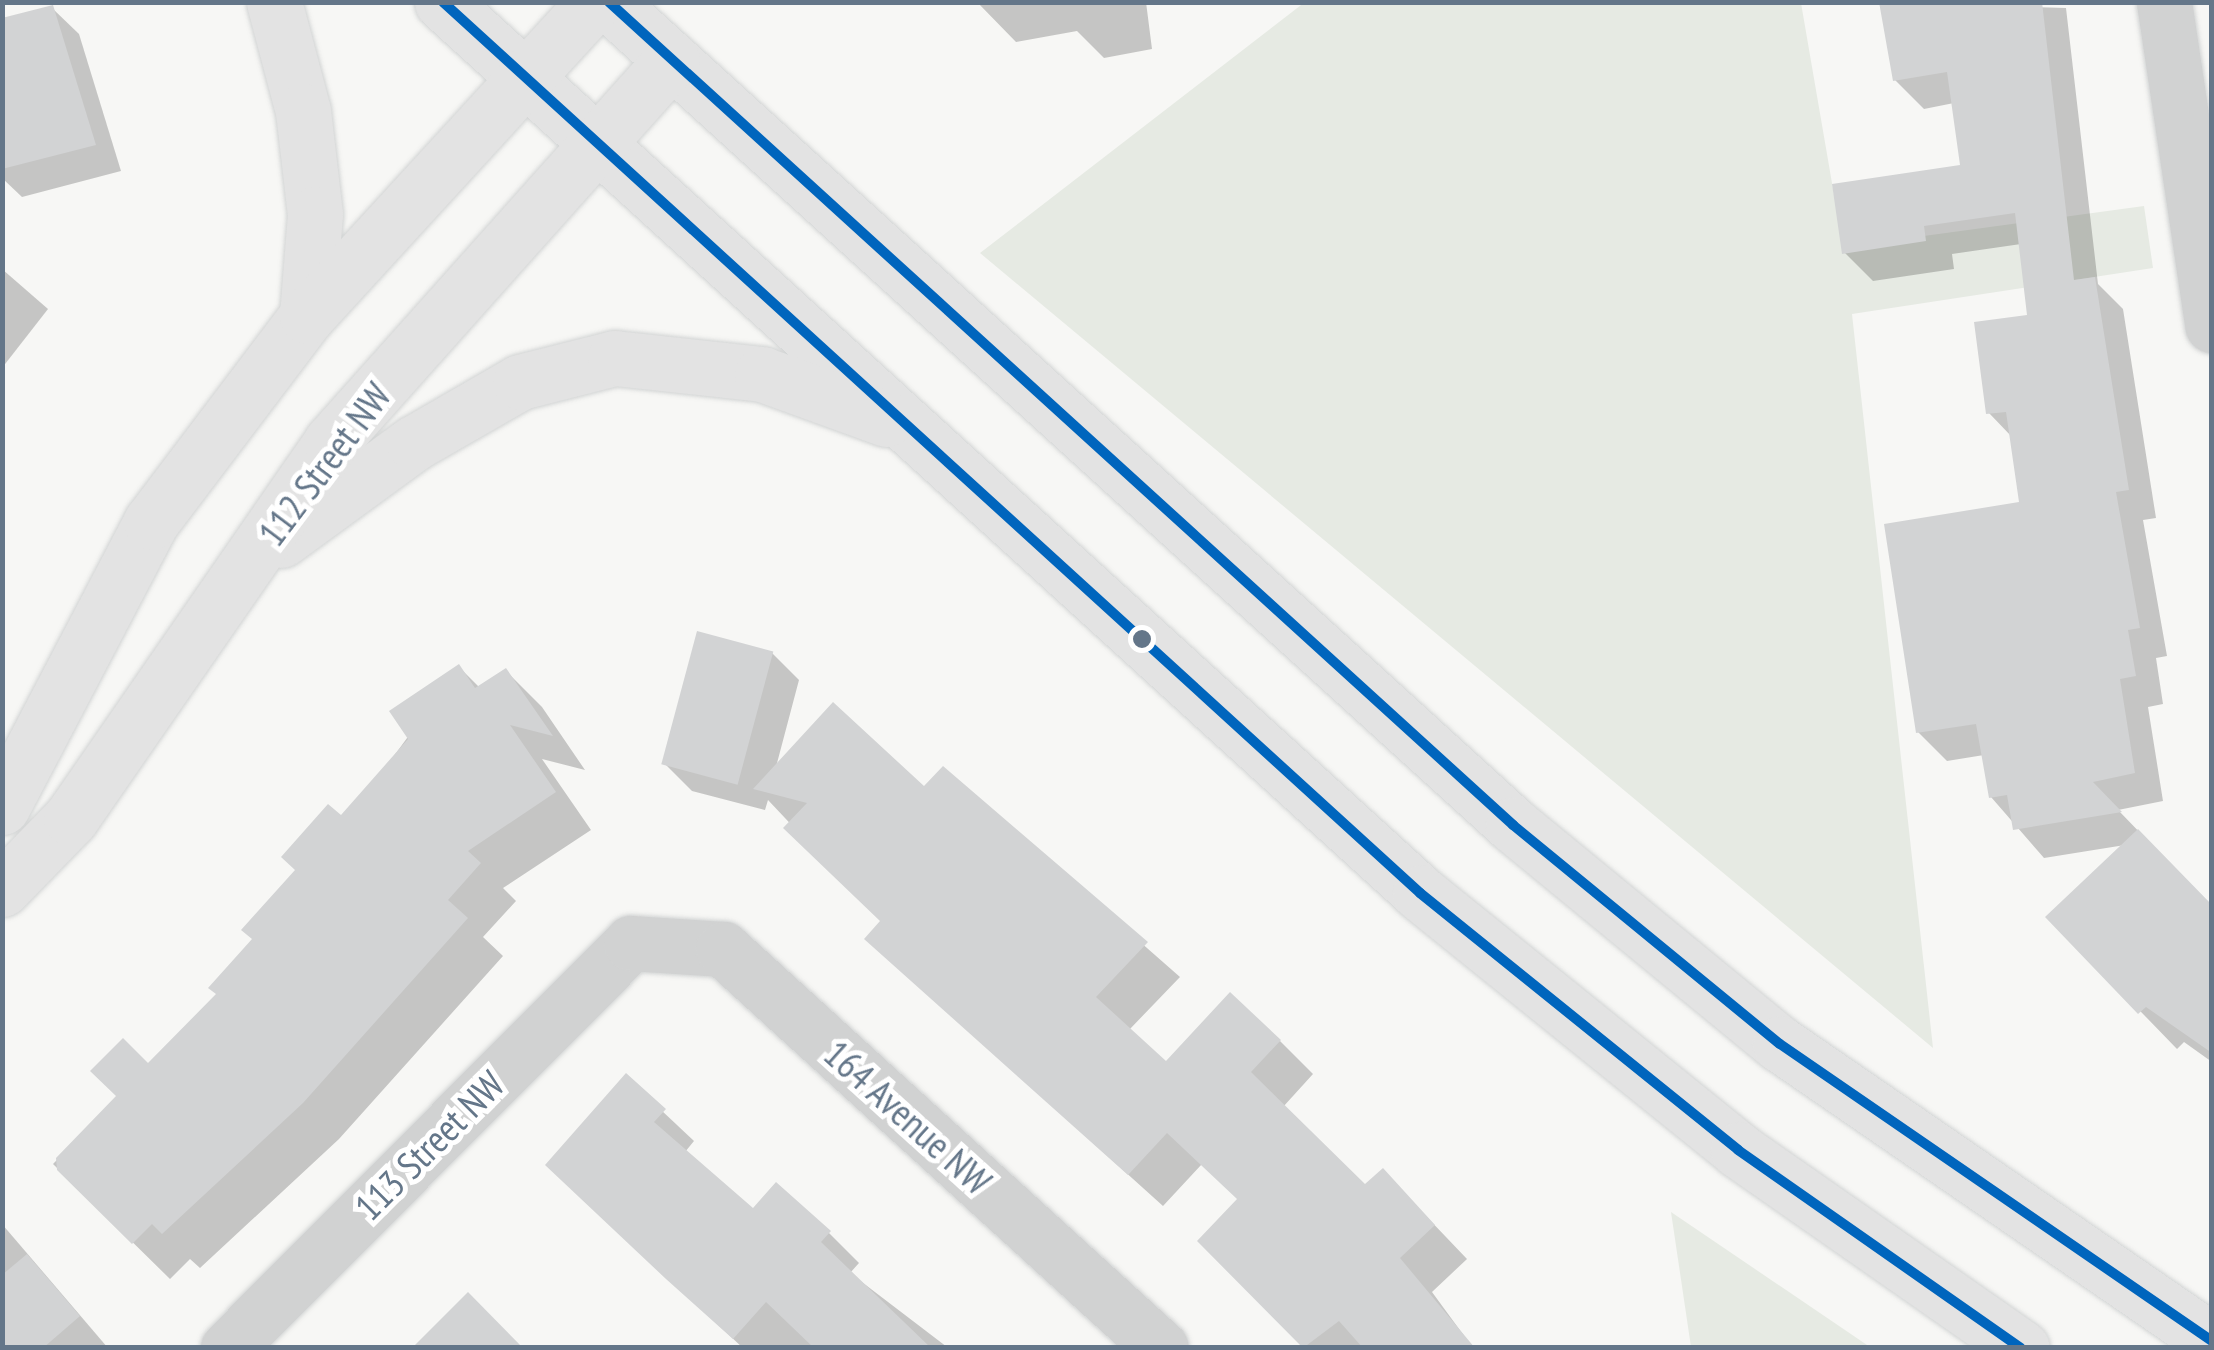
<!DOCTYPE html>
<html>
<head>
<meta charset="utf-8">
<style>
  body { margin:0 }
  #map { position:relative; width:2214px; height:1350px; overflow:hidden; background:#f7f7f5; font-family:"PT Sans Narrow",sans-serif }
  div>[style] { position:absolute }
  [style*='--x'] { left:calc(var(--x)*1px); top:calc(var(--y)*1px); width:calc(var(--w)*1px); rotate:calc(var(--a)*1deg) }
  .green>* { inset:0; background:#e6eae3 }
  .shadow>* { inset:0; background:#0003 }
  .building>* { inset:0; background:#d2d3d4; transform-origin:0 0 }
  .roads { filter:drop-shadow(0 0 2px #d2d4d4) drop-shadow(0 0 2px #d2d4d4) }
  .minor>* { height:55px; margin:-27.5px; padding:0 27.5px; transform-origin:27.5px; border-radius:27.5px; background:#d1d2d2 }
  .major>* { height:55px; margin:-27.5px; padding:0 27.5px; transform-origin:27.5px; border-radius:27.5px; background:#e3e3e3 }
  .bus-1>* { height:10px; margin:-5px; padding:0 5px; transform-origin:5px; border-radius:5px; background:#0065bd }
  .dots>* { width:28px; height:28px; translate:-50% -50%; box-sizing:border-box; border:5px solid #fff; border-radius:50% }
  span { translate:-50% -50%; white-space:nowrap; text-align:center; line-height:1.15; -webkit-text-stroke:10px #fff; paint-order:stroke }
  .street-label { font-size:38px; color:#647689 }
  .frame { position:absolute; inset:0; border:5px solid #647689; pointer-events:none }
</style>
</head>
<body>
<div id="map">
  <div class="green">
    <i style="clip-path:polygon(1305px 2px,1801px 3px,1843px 247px,2144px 206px,2153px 268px,1852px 314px,1933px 1048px,980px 253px)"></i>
    <i style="clip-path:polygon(1671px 1212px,1870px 1347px,1691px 1347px)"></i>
  </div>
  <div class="shadow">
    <i style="clip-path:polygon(1146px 2px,1152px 49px,1104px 58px,1077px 31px,1016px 42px,977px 2px)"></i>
    <i style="clip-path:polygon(1882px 2px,2066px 8px,2098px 284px,2123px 309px,2156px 518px,2143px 520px,2167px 656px,2156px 658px,2163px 704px,2148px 707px,2163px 801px,2118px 810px,2212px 907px,2212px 1062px,2184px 1042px,2177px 1049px,2049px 917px,2125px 845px,2044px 858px,1991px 797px,1984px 755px,1947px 761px,1918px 732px,2022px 504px,2012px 437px,1989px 413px,2030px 317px,2021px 244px,1952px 254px,1954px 269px,1873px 281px,1844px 252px,1963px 167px,1954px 103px,1924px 109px,1895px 80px)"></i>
    <i style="clip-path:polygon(52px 8px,79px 34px,121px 171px,22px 197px,2px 178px,2px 20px)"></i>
    <i style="clip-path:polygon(2px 269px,48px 309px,2px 368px)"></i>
    <i style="clip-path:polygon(772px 653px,799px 680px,776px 767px,924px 790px,943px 769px,1180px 977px,1129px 1030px,1166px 1065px,1280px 1041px,1313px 1074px,1283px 1107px,1365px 1188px,1383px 1171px,1467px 1259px,1432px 1292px,1473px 1348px,1303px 1348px,1240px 1200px,1202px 1164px,1163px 1206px,867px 939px,883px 922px,768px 800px,765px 810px,692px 791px,666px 765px)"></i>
    <i style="clip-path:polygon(459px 667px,480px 688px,506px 671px,542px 707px,585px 770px,542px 759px,591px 830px,503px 888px,516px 901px,483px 937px,503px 956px,339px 1139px,200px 1268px,190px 1259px,170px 1279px,53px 1164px,219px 995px)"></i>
    <i style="clip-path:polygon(626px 1077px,694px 1141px,685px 1152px,753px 1211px,829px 1233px,859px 1263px,850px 1273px,947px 1347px,743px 1348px,578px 1195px)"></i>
    <i style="clip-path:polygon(2px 1224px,108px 1348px,2px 1348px)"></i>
  </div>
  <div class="building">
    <i style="clip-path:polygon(1879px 2px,2042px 2px,2074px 280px,2095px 277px,2129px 490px,2116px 492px,2140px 628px,2128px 630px,2136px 676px,2120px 679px,2135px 773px,2093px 782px,2122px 812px,2013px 830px,2007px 795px,1989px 798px,1976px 724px,1916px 733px,1884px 524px,2019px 502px,2006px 412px,1986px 414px,1974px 322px,2027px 315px,2015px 213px,1924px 226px,1926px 241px,1842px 254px,1832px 184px,1960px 165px,1947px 72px,1893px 81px)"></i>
    <i style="clip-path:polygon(53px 5px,96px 145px,2px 169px,2px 18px)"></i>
    <i style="left:697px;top:631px;width:79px;height:138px;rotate:15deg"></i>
    <i style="clip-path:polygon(459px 664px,475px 688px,506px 668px,553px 736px,510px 725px,556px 792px,468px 851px,481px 863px,448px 900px,468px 918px,303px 1103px,162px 1234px,152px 1224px,132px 1244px,57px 1170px,56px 1158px,116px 1096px,90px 1071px,123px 1038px,148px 1063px,216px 994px,208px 988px,252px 939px,241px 930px,295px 870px,281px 857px,328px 804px,341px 815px,408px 739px,389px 711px)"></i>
    <i style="clip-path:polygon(833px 702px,924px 786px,943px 766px,1148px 942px,1096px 997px,1166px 1061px,1230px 992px,1281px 1040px,1251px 1072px,1365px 1184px,1383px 1168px,1435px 1225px,1400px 1258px,1475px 1348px,1363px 1348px,1339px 1321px,1303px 1348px,1197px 1241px,1237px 1199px,1167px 1133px,1128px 1175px,864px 939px,880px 921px,783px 828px,807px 803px,753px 789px)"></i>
    <i style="clip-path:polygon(2138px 829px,2212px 905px,2212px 1053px,2146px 1007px,2138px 1014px,2045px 917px)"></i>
    <i style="clip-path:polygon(626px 1073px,666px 1109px,654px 1122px,753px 1208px,776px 1182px,831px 1231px,821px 1242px,931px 1348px,814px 1348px,766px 1302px,733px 1339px,666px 1279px,545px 1165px)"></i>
    <i style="clip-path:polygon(27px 1254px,80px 1316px,43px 1348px,2px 1348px,2px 1275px)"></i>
    <i style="clip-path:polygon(468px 1292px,523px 1348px,412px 1348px)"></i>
  </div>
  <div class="roads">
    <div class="minor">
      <i style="--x:2164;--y:2;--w:327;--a:81.5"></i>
      <i style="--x:228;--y:1348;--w:571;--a:-45.14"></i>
      <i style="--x:631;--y:943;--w:92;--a:3.7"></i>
      <i style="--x:723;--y:949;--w:592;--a:42.33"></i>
    </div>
    <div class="major">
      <i style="--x:274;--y:2;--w:113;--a:75.1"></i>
      <i style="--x:303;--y:111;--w:104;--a:83.4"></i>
      <i style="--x:315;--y:214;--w:102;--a:94.5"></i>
      <i style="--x:442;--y:2;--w:1323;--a:42.33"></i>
      <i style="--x:1420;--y:893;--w:409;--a:38.9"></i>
      <i style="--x:1738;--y:1150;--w:346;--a:34.9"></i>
      <i style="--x:608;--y:2;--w:1223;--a:42.28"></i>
      <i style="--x:1513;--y:825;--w:345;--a:39.4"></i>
      <i style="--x:1780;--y:1044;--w:524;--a:34.51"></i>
      <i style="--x:281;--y:540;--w:165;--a:-36.1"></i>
      <i style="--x:414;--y:443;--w:122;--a:-29.9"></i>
      <i style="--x:520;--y:382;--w:98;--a:-14.2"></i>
      <i style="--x:615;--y:358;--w:148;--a:6.2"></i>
      <i style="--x:762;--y:374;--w:132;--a:19.9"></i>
      <i style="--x:2;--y:807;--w:322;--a:-62.4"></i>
      <i style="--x:151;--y:522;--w:258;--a:-52.9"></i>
      <i style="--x:307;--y:316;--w:426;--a:-47.5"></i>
      <i style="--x:2;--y:889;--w:99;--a:-45.8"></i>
      <i style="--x:71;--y:818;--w:457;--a:-55.3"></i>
      <i style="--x:331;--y:442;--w:512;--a:-48.25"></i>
    </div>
  </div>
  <div class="bus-1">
    <i style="--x:443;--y:2;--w:1322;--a:42.36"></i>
    <i style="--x:1420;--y:893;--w:409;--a:38.9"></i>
    <i style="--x:1738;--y:1150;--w:345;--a:35"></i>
    <i style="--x:609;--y:2;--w:1223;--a:42.31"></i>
    <i style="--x:1513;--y:825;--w:345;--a:39.4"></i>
    <i style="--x:1780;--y:1044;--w:524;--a:34.51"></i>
  </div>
  <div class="dots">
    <i style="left:1142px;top:639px;background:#647689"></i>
  </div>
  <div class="street-label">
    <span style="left:324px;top:464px;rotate:-53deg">112 Street NW</span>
    <span style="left:908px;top:1117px;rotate:42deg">164 Avenue NW</span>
    <span style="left:429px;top:1145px;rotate:-45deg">113 Street NW</span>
  </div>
  <div class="frame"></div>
</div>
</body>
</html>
